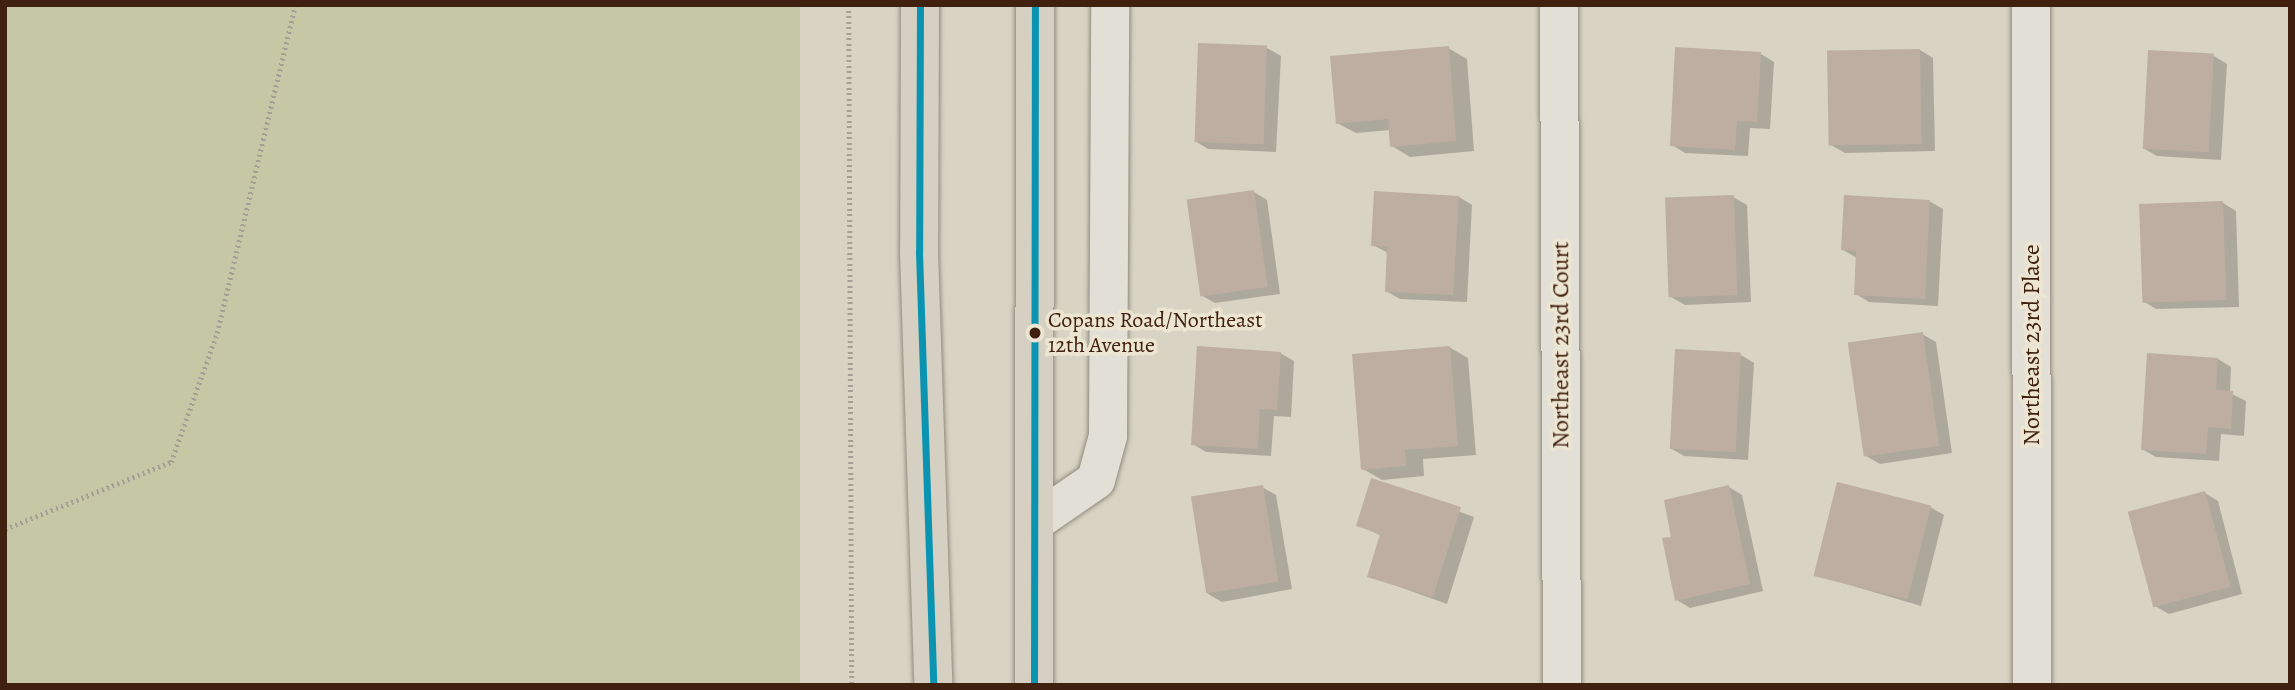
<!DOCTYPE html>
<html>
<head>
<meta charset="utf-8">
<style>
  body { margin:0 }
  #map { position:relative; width:2295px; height:690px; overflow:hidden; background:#d8d3c3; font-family:Alegreya,serif }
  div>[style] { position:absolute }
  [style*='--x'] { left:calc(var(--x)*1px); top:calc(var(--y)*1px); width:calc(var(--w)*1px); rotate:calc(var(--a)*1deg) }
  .green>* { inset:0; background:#c6c7a5; transform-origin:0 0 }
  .shadow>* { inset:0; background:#0003 }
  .building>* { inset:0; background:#beaea2; transform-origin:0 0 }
  .path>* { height:4.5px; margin-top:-2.25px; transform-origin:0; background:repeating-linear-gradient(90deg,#a59f97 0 2px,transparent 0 5.5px) }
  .roads { filter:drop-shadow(0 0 2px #928b7f) drop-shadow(0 0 2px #928b7f) }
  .minor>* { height:38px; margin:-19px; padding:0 19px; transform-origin:19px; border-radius:19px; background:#e2dfd7 }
  .major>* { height:38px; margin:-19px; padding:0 19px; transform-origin:19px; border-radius:19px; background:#d5d0c2 }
  .bus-1>* { height:7px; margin:-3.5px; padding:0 3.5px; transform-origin:3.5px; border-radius:3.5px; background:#0a94b1 }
  .dots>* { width:19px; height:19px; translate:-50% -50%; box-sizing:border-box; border:4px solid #ece5d2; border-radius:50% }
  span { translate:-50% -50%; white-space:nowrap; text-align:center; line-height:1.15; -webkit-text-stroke:7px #ece5d2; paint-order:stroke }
  .bus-label { font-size:22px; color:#40200e }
  .left { translate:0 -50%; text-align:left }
  .street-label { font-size:24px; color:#40200e }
  .frame { position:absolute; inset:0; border:7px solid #40200e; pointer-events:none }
</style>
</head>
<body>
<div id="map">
  <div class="green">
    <i style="left:5px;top:5px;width:795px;height:680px"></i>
  </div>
  <div class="shadow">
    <i style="clip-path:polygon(1267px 48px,1281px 56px,1276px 152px,1208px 149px,1195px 141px)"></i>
    <i style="clip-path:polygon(1448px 48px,1467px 59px,1474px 151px,1410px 157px,1392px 146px,1390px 130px,1356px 133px,1337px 123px)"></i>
    <i style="clip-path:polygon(1920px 50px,1933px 58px,1935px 151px,1845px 153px,1831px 145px)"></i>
    <i style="clip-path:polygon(1761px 54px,1774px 62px,1770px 129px,1750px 128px,1748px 156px,1685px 153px,1672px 145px)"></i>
    <i style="clip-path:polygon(2214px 56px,2227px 64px,2221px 160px,2157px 156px,2143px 148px)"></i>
    <i style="clip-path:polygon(1254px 192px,1267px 200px,1280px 294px,1215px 303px,1201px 295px)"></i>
    <i style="clip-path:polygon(1459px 197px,1472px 205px,1467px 302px,1400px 299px,1386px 291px,1388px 253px,1373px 245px)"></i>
    <i style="clip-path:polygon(1733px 197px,1747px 205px,1751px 302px,1685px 305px,1671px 297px)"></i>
    <i style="clip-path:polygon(1929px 201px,1943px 209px,1938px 306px,1869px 302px,1856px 294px,1857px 258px,1843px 250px)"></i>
    <i style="clip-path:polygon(2223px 203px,2236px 211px,2239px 307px,2156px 309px,2143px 301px)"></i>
    <i style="clip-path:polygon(1922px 334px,1936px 342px,1952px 453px,1880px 464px,1866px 456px)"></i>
    <i style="clip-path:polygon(1449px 347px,1468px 358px,1476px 455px,1423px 459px,1424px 476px,1382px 480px,1363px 469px)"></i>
    <i style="clip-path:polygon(1280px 353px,1294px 361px,1291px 417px,1274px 416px,1271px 456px,1206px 452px,1193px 444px)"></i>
    <i style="clip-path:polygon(1741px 355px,1754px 363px,1748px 460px,1684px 456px,1670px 448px)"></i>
    <i style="clip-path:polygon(2218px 359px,2231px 367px,2230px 393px,2246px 401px,2244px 436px,2221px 434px,2219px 461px,2156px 457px,2142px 449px)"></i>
    <i style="clip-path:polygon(1372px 480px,1474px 517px,1447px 604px,1369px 576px,1382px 536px,1358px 525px)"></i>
    <i style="clip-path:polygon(1262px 487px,1276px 495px,1292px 589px,1222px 602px,1208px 594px)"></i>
    <i style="clip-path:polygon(1729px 487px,1742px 495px,1763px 591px,1690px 608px,1677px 600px)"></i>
    <i style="clip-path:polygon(2205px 493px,2218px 501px,2242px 594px,2169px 614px,2155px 606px)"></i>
    <i style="clip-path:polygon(1930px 507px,1944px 515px,1921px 606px,1816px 575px)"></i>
  </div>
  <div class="building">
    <i style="left:1198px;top:43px;width:69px;height:99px;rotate:2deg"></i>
    <i style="clip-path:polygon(1449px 46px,1456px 141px,1390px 147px,1388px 119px,1336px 124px,1330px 56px)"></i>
    <i style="clip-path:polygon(1675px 47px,1761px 52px,1757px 122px,1737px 121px,1735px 150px,1670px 146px)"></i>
    <i style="left:1920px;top:49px;width:95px;height:93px;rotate:89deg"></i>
    <i style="left:2148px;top:50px;width:66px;height:99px;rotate:3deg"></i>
    <i style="left:1254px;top:190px;width:98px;height:68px;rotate:82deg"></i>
    <i style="clip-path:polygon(1374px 191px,1459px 196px,1453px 295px,1385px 292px,1387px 247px,1371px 246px)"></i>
    <i style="left:1734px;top:195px;width:100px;height:69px;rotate:88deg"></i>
    <i style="clip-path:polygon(1844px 195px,1930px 200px,1925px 299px,1854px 295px,1856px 251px,1841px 250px)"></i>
    <i style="left:2223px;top:201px;width:99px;height:84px;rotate:88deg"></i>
    <i style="left:1923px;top:332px;width:115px;height:76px;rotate:82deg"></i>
    <i style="clip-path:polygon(1197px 346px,1281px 352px,1277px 410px,1260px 409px,1258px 449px,1191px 445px)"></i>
    <i style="clip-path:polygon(1450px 346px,1458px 446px,1405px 450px,1406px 466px,1361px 470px,1352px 354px)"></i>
    <i style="left:1675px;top:349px;width:66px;height:100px;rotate:3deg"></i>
    <i style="clip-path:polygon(2147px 353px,2218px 358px,2216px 390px,2233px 391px,2231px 429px,2208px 427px,2206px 454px,2141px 450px)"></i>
    <i style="clip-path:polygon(1371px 478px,1461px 507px,1433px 597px,1367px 577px,1380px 534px,1356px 526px)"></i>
    <i style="left:1837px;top:482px;width:97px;height:97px;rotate:14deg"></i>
    <i style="left:1263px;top:485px;width:98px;height:73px;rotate:81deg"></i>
    <i style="clip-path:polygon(1729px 485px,1750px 584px,1675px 601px,1662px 538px,1671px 537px,1664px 500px)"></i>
    <i style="left:2205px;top:491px;width:99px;height:80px;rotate:75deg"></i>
  </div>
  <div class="path">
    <i style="--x:849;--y:5;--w:680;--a:89.75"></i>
    <i style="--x:5;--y:529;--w:179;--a:-22"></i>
    <i style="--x:171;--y:462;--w:137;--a:-70.4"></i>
    <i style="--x:217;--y:333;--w:337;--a:-76.6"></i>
  </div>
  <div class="roads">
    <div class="minor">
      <i style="--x:1559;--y:5;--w:680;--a:89.75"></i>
      <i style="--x:2031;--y:5;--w:680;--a:89.92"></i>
      <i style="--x:1035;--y:522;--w:74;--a:-34.5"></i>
      <i style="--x:1096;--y:480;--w:46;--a:-74.7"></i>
      <i style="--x:1108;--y:436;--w:431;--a:-89.7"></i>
    </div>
    <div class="major">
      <i style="--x:920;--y:5;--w:247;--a:90.2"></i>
      <i style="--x:919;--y:252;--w:433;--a:88.1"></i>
      <i style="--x:1034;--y:685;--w:680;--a:-89.92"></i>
    </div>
  </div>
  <div class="bus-1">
    <i style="--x:920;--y:5;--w:247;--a:90.2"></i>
    <i style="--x:919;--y:252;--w:433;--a:88.1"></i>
    <i style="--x:1034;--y:685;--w:680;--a:-89.92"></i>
  </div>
  <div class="dots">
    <i style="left:1035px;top:333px;background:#40200e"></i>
  </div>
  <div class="bus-label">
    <span class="left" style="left:1048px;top:333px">Copans Road/Northeast<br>12th Avenue</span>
  </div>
  <div class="street-label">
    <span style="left:1561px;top:345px;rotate:-90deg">Northeast 23rd Court</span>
    <span style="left:2032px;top:345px;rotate:-90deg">Northeast 23rd Place</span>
  </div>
  <div class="frame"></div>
</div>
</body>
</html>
